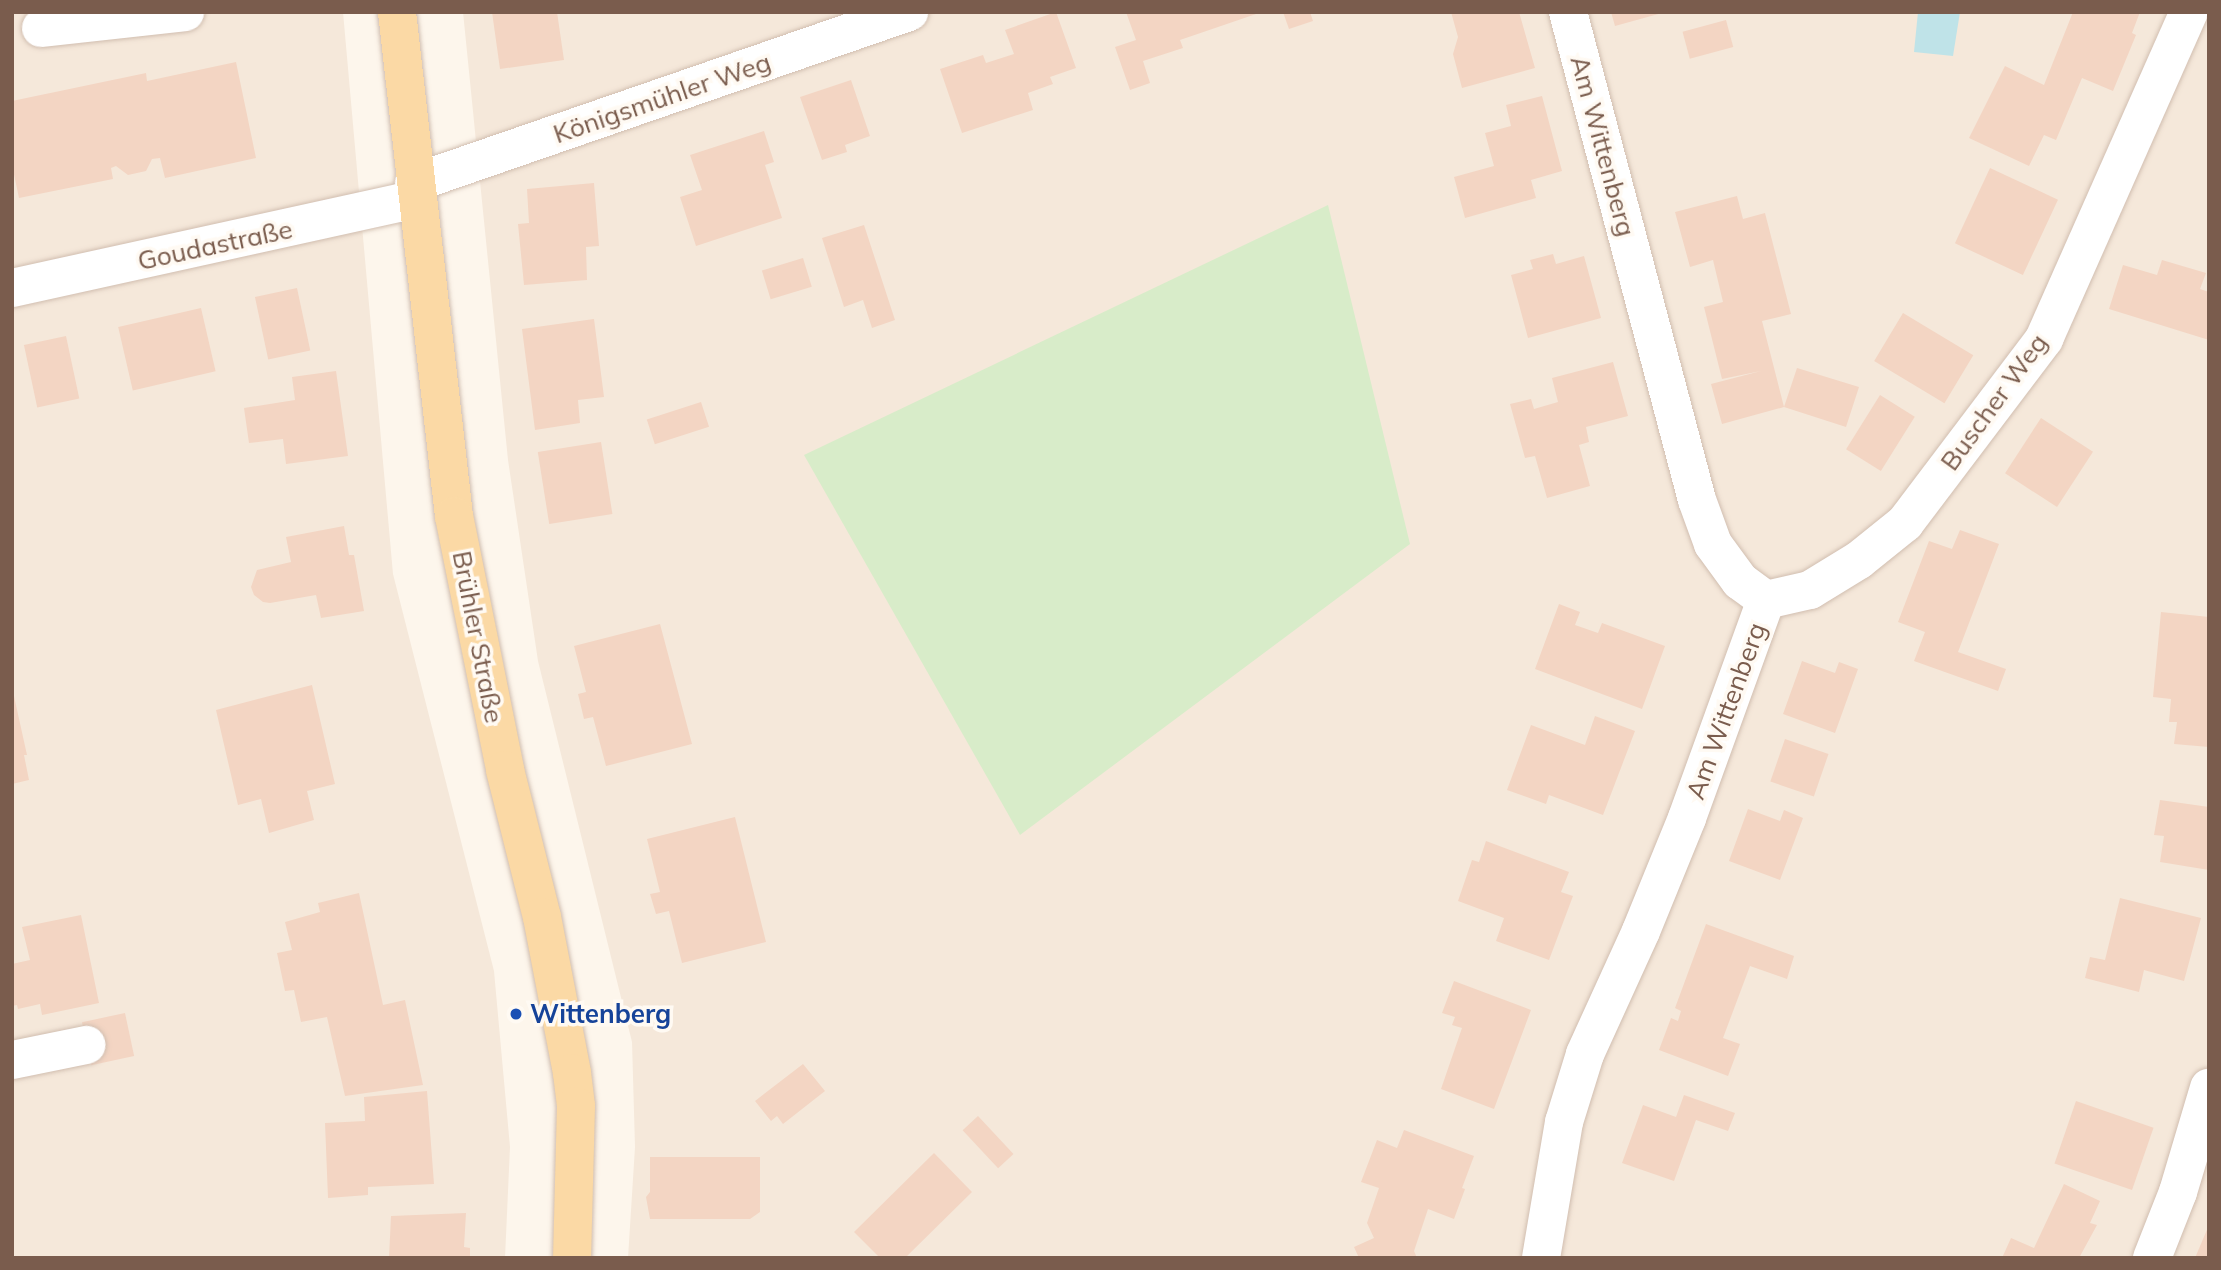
<!DOCTYPE html>
<html>
<head>
<meta charset="utf-8">
<style>
  body { margin:0 }
  #map { position:relative; width:2221px; height:1270px; overflow:hidden; background:#fdf6ec; font-family:Mulish,sans-serif }
  div>[style] { position:absolute }
  [style*='--x'] { left:calc(var(--x)*1px); top:calc(var(--y)*1px); width:calc(var(--w)*1px); rotate:calc(var(--a)*1deg) }
  .residential>* { inset:0; background:#f5e8da }
  .green>* { inset:0; background:#d8ecc9 }
  .water>* { inset:0; background:#bfe3e8 }
  .building>* { inset:0; background:#f3d5c3; transform-origin:0 0 }
  .roads { filter:drop-shadow(0 0 2px #d1beb0) drop-shadow(0 0 2px #d1beb0) }
  .minor>* { height:38px; margin:-19px; padding:0 19px; transform-origin:19px; border-radius:19px; background:#fff }
  .major>* { height:38px; margin:-19px; padding:0 19px; transform-origin:19px; border-radius:19px; background:#fbd9a5 }
  .dots>* { width:19px; height:19px; translate:-50% -50%; box-sizing:border-box; border:4px solid #fffaf3; border-radius:50% }
  span { translate:-50% -50%; white-space:nowrap; text-align:center; line-height:1.15; -webkit-text-stroke:7px #fffaf3; paint-order:stroke }
  .street-label { font-size:26px; color:#7a5c4d }
  .transit-label { font-size:26px; color:#164399; font-weight:700 }
  .left { translate:0 -50%; text-align:left }
  .frame { position:absolute; inset:0; border:14px solid #7a5c4d; pointer-events:none }
</style>
</head>
<body>
<div id="map">
  <div class="residential">
    <i style="clip-path:polygon(12px 12px,343px 12px,393px 574px,494px 971px,510px 1147px,505px 1258px,12px 1258px)"></i>
    <i style="clip-path:polygon(463px 12px,2209px 12px,2209px 1258px,628px 1258px,635px 1147px,632px 1042px,538px 661px,508px 460px)"></i>
  </div>
  <div class="green">
    <i style="clip-path:polygon(1328px 205px,1410px 544px,1020px 835px,804px 455px)"></i>
  </div>
  <div class="water">
    <i style="clip-path:polygon(1918px 12px,1960px 12px,1953px 56px,1914px 52px)"></i>
  </div>
  <div class="building">
    <i style="clip-path:polygon(492px 12px,557px 12px,564px 60px,500px 69px)"></i>
    <i style="clip-path:polygon(1056px 12px,1076px 68px,1050px 77px,1053px 84px,1028px 93px,1033px 110px,962px 133px,940px 69px,983px 55px,986px 63px,1014px 54px,1005px 30px)"></i>
    <i style="clip-path:polygon(1126px 12px,1259px 12px,1259px 13px,1180px 40px,1183px 48px,1143px 61px,1150px 83px,1130px 90px,1115px 47px,1136px 40px)"></i>
    <i style="clip-path:polygon(1283px 12px,1310px 12px,1313px 21px,1289px 29px)"></i>
    <i style="clip-path:polygon(1451px 12px,1519px 12px,1535px 68px,1462px 88px,1453px 54px,1458px 37px)"></i>
    <i style="clip-path:polygon(1611px 12px,1661px 12px,1662px 13px,1615px 26px)"></i>
    <i style="clip-path:polygon(2073px 12px,2140px 12px,2132px 33px,2136px 35px,2113px 91px,2082px 78px,2056px 140px,2044px 135px,2029px 166px,1969px 138px,2005px 66px,2044px 85px)"></i>
    <i style="left:1726px;top:20px;width:28px;height:45px;rotate:75deg"></i>
    <i style="clip-path:polygon(236px 62px,256px 158px,165px 178px,160px 158px,152px 159px,146px 171px,128px 175px,116px 166px,111px 168px,113px 179px,19px 198px,12px 165px,12px 101px,146px 73px,147px 81px)"></i>
    <i style="clip-path:polygon(851px 80px,870px 136px,845px 145px,847px 152px,822px 160px,800px 97px)"></i>
    <i style="clip-path:polygon(1542px 96px,1562px 171px,1531px 180px,1536px 198px,1465px 218px,1454px 177px,1494px 166px,1485px 133px,1511px 126px,1506px 105px)"></i>
    <i style="clip-path:polygon(764px 131px,774px 162px,765px 165px,782px 218px,696px 246px,680px 197px,702px 190px,690px 155px)"></i>
    <i style="left:1990px;top:168px;width:75px;height:83px;rotate:25deg"></i>
    <i style="clip-path:polygon(594px 183px,599px 246px,586px 247px,587px 280px,524px 285px,518px 224px,529px 223px,527px 189px)"></i>
    <i style="clip-path:polygon(1737px 196px,1743px 219px,1765px 213px,1791px 314px,1762px 321px,1784px 407px,1797px 368px,1859px 387px,1846px 427px,1784px 407px,1722px 424px,1711px 384px,1761px 371px,1722px 379px,1704px 307px,1723px 302px,1713px 260px,1690px 267px,1675px 212px)"></i>
    <i style="clip-path:polygon(864px 225px,895px 320px,872px 328px,863px 300px,844px 307px,822px 238px)"></i>
    <i style="clip-path:polygon(1553px 254px,1556px 264px,1584px 256px,1601px 318px,1528px 338px,1511px 275px,1533px 269px,1530px 260px)"></i>
    <i style="left:803px;top:258px;width:30px;height:43px;rotate:73deg"></i>
    <i style="clip-path:polygon(2162px 260px,2206px 273px,2200px 289px,2209px 292px,2209px 340px,2109px 309px,2123px 265px,2157px 275px)"></i>
    <i style="left:297px;top:288px;width:64px;height:43px;rotate:78deg"></i>
    <i style="left:201px;top:308px;width:65px;height:85px;rotate:77deg"></i>
    <i style="left:1903px;top:313px;width:82px;height:56px;rotate:31deg"></i>
    <i style="clip-path:polygon(594px 319px,604px 397px,578px 400px,580px 423px,535px 430px,522px 329px)"></i>
    <i style="left:66px;top:336px;width:64px;height:43px;rotate:78deg"></i>
    <i style="clip-path:polygon(1613px 362px,1628px 416px,1586px 427px,1589px 442px,1579px 445px,1590px 486px,1547px 498px,1535px 456px,1525px 458px,1510px 404px,1531px 399px,1534px 409px,1558px 402px,1552px 378px)"></i>
    <i style="clip-path:polygon(336px 371px,348px 456px,286px 464px,283px 439px,249px 443px,244px 408px,295px 400px,292px 377px)"></i>
    <i style="left:1880px;top:395px;width:41px;height:64px;rotate:32deg"></i>
    <i style="left:701px;top:402px;width:26px;height:57px;rotate:72deg"></i>
    <i style="left:2041px;top:418px;width:62px;height:66px;rotate:33deg"></i>
    <i style="left:601px;top:442px;width:73px;height:64px;rotate:81deg"></i>
    <i style="clip-path:polygon(344px 526px,349px 555px,354px 555px,364px 611px,321px 618px,316px 595px,270px 603px,263px 602px,254px 595px,251px 587px,257px 570px,291px 562px,286px 537px)"></i>
    <i style="clip-path:polygon(1960px 530px,1999px 544px,1958px 652px,2006px 669px,1998px 691px,1914px 661px,1925px 632px,1898px 622px,1929px 541px,1952px 549px)"></i>
    <i style="clip-path:polygon(1559px 604px,1580px 612px,1575px 625px,1598px 633px,1602px 623px,1665px 646px,1642px 709px,1535px 669px)"></i>
    <i style="clip-path:polygon(2161px 612px,2209px 617px,2209px 747px,2174px 744px,2177px 722px,2169px 722px,2171px 699px,2153px 697px)"></i>
    <i style="clip-path:polygon(660px 624px,692px 744px,606px 766px,593px 717px,584px 719px,578px 694px,586px 692px,574px 646px)"></i>
    <i style="clip-path:polygon(1802px 661px,1835px 673px,1839px 662px,1858px 669px,1835px 733px,1783px 714px)"></i>
    <i style="clip-path:polygon(312px 685px,335px 784px,307px 791px,314px 820px,269px 833px,261px 799px,238px 805px,216px 710px)"></i>
    <i style="clip-path:polygon(12px 687px,27px 755px,24px 755px,29px 780px,12px 784px)"></i>
    <i style="clip-path:polygon(1595px 716px,1635px 731px,1603px 815px,1549px 795px,1546px 804px,1507px 790px,1531px 725px,1585px 745px)"></i>
    <i style="left:1785px;top:739px;width:46px;height:45px;rotate:19deg"></i>
    <i style="clip-path:polygon(2160px 800px,2209px 807px,2209px 870px,2160px 862px,2164px 836px,2154px 835px)"></i>
    <i style="clip-path:polygon(1748px 809px,1780px 821px,1784px 810px,1803px 818px,1780px 880px,1729px 861px)"></i>
    <i style="clip-path:polygon(735px 817px,766px 942px,682px 963px,669px 911px,656px 914px,650px 894px,660px 892px,647px 839px)"></i>
    <i style="clip-path:polygon(1486px 841px,1569px 872px,1561px 892px,1573px 896px,1549px 960px,1496px 941px,1504px 918px,1458px 901px,1472px 860px,1479px 862px)"></i>
    <i style="clip-path:polygon(359px 893px,383px 1005px,405px 1000px,423px 1085px,345px 1096px,327px 1017px,301px 1022px,294px 990px,285px 991px,277px 953px,292px 950px,285px 922px,320px 912px,318px 903px)"></i>
    <i style="clip-path:polygon(2120px 898px,2201px 918px,2184px 981px,2144px 970px,2139px 992px,2085px 978px,2090px 957px,2105px 960px)"></i>
    <i style="clip-path:polygon(81px 915px,99px 1003px,42px 1015px,40px 1004px,18px 1009px,17px 1005px,12px 1006px,12px 964px,30px 960px,22px 927px)"></i>
    <i style="clip-path:polygon(1706px 924px,1794px 956px,1787px 979px,1750px 966px,1723px 1038px,1740px 1044px,1728px 1076px,1659px 1050px,1671px 1018px,1678px 1021px,1681px 1011px,1675px 1008px)"></i>
    <i style="clip-path:polygon(1454px 981px,1531px 1010px,1494px 1109px,1441px 1089px,1462px 1028px,1452px 1025px,1455px 1017px,1442px 1013px)"></i>
    <i style="left:125px;top:1013px;width:44px;height:44px;rotate:78deg"></i>
    <i style="clip-path:polygon(803px 1064px,825px 1091px,783px 1124px,777px 1116px,771px 1121px,755px 1101px)"></i>
    <i style="clip-path:polygon(427px 1091px,434px 1184px,368px 1187px,368px 1195px,328px 1198px,325px 1123px,365px 1121px,364px 1097px)"></i>
    <i style="clip-path:polygon(1684px 1095px,1735px 1113px,1728px 1131px,1696px 1120px,1674px 1181px,1622px 1163px,1643px 1105px,1676px 1117px)"></i>
    <i style="left:2076px;top:1101px;width:82px;height:66px;rotate:19deg"></i>
    <i style="left:978px;top:1116px;width:52px;height:21px;rotate:47deg"></i>
    <i style="clip-path:polygon(1404px 1130px,1474px 1156px,1462px 1188px,1465px 1189px,1454px 1219px,1428px 1209px,1414px 1251px,1417px 1258px,1359px 1258px,1354px 1247px,1374px 1238px,1367px 1223px,1379px 1188px,1361px 1182px,1377px 1140px,1397px 1148px)"></i>
    <i style="clip-path:polygon(934px 1153px,972px 1192px,905px 1258px,880px 1258px,854px 1232px)"></i>
    <i style="clip-path:polygon(650px 1157px,760px 1157px,760px 1212px,750px 1219px,650px 1219px,646px 1197px,650px 1192px)"></i>
    <i style="clip-path:polygon(2064px 1184px,2100px 1201px,2090px 1223px,2097px 1225px,2079px 1258px,2002px 1258px,2011px 1238px,2034px 1248px)"></i>
    <i style="clip-path:polygon(466px 1213px,464px 1247px,470px 1248px,470px 1258px,389px 1258px,391px 1216px)"></i>
    <i style="clip-path:polygon(2209px 1226px,2209px 1258px,2195px 1258px,2209px 1225px)"></i>
  </div>
  <div class="roads">
    <div class="minor">
      <i style="--x:41;--y:28;--w:145;--a:-6.3"></i>
      <i style="--x:414;--y:183;--w:524;--a:-19.06"></i>
      <i style="--x:12;--y:288;--w:414;--a:-12.4"></i>
      <i style="--x:1766;--y:600;--w:45;--a:-12.8"></i>
      <i style="--x:1810;--y:590;--w:57;--a:-31.5"></i>
      <i style="--x:1859;--y:560;--w:59;--a:-38.8"></i>
      <i style="--x:1905;--y:523;--w:231;--a:-52.9"></i>
      <i style="--x:2044;--y:339;--w:358;--a:-66.1"></i>
      <i style="--x:12;--y:1060;--w:76;--a:-11.5"></i>
      <i style="--x:1541;--y:1258;--w:138;--a:-80.4"></i>
      <i style="--x:1564;--y:1122;--w:71;--a:-72.8"></i>
      <i style="--x:1585;--y:1054;--w:135;--a:-65.5"></i>
      <i style="--x:1641;--y:931;--w:122;--a:-67.8"></i>
      <i style="--x:1687;--y:818;--w:232;--a:-70.1"></i>
      <i style="--x:1766;--y:600;--w:32;--a:-144"></i>
      <i style="--x:1740;--y:581;--w:46;--a:-126.1"></i>
      <i style="--x:1713;--y:544;--w:47;--a:-110"></i>
      <i style="--x:1697;--y:500;--w:505;--a:-104.81"></i>
      <i style="--x:2152;--y:1258;--w:71;--a:-68.5"></i>
      <i style="--x:2178;--y:1192;--w:109;--a:-73.4"></i>
    </div>
    <div class="major">
      <i style="--x:397;--y:12;--w:507;--a:83.55"></i>
      <i style="--x:454;--y:516;--w:259;--a:78.6"></i>
      <i style="--x:505;--y:770;--w:152;--a:75.9"></i>
      <i style="--x:542;--y:917;--w:159;--a:79.1"></i>
      <i style="--x:572;--y:1073;--w:33;--a:83"></i>
      <i style="--x:576;--y:1106;--w:152;--a:91.5"></i>
    </div>
  </div>
  <div class="dots">
    <i style="left:516px;top:1014px;background:#1a4fb4"></i>
  </div>
  <div class="street-label">
    <span style="left:662px;top:98px;rotate:-19deg">Königsmühler Weg</span>
    <span style="left:1603px;top:146px;rotate:75deg">Am Wittenberg</span>
    <span style="left:215px;top:245px;rotate:-12deg">Goudastraße</span>
    <span style="left:1994px;top:402px;rotate:-54deg">Buscher Weg</span>
    <span style="left:478px;top:637px;rotate:79deg">Brühler Straße</span>
    <span style="left:1726px;top:711px;rotate:-70deg">Am Wittenberg</span>
  </div>
  <div class="transit-label">
    <span class="left" style="left:530px;top:1014px">Wittenberg</span>
  </div>
  <div class="frame"></div>
</div>
</body>
</html>
